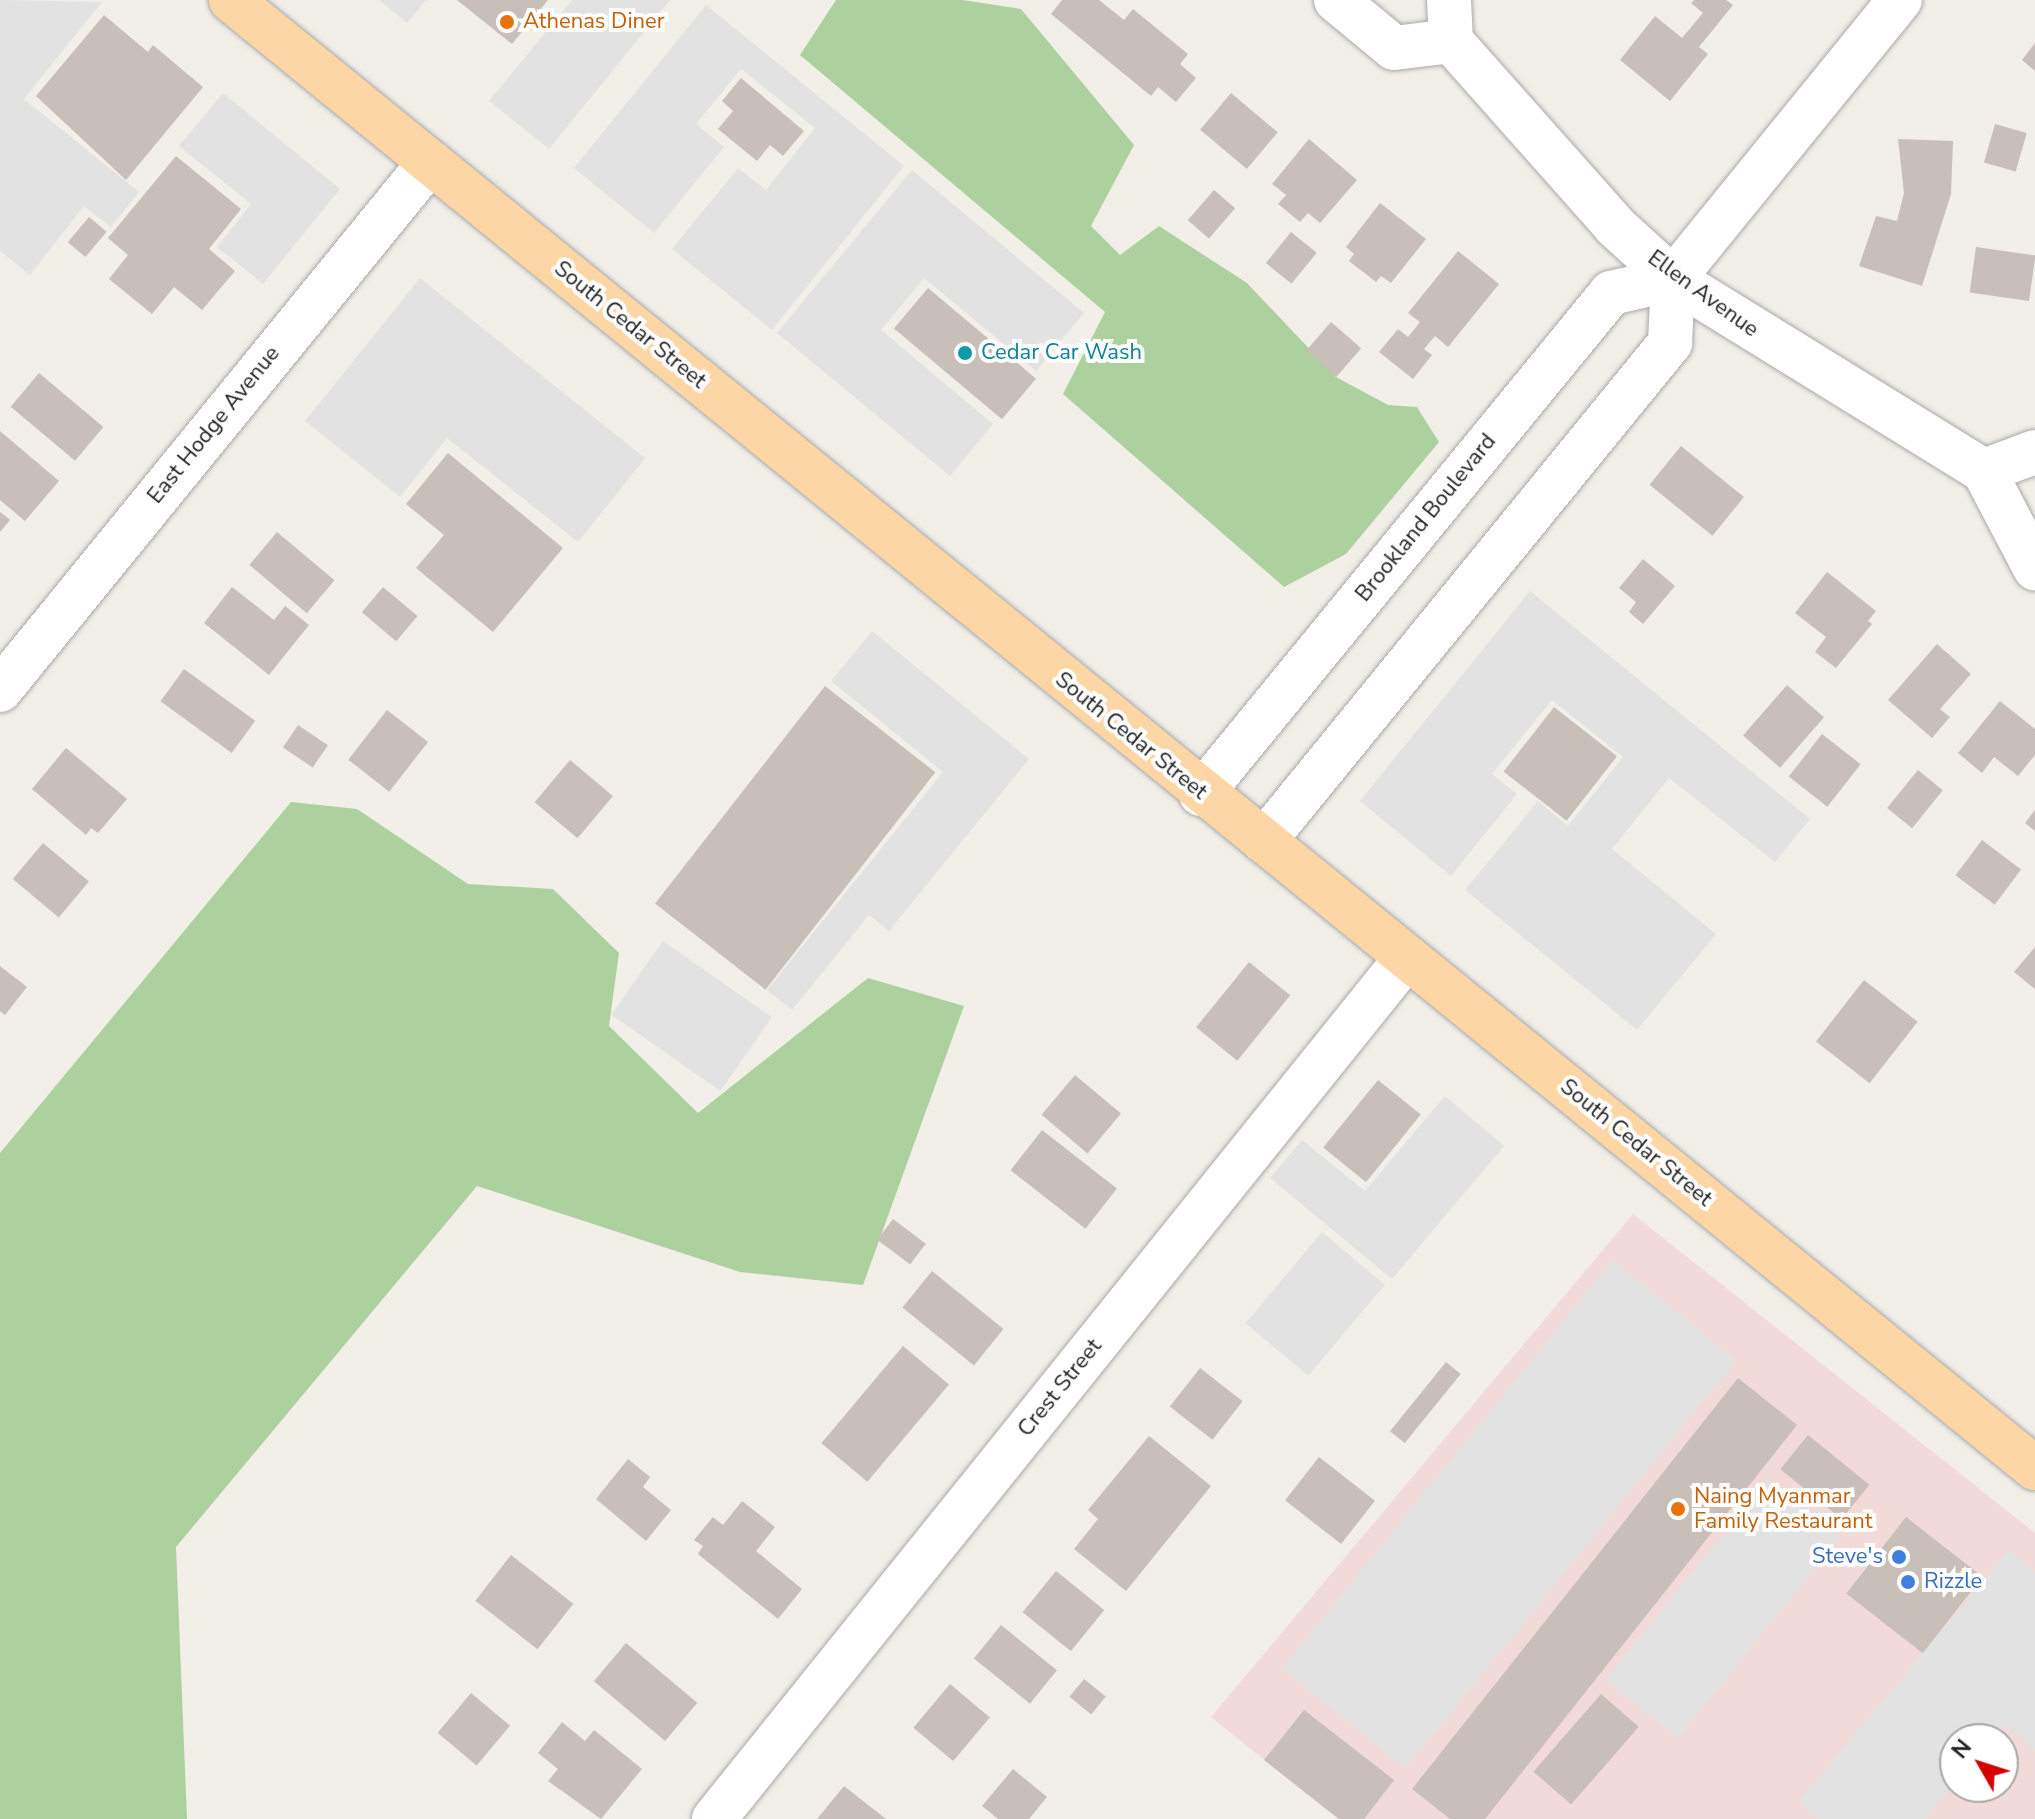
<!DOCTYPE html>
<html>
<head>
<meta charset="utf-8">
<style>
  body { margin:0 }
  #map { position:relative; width:2035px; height:1819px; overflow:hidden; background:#f2efe9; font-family:"Nunito Sans",sans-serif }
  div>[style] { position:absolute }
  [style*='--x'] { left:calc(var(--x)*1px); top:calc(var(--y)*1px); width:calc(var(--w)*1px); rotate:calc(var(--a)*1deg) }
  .commercial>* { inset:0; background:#f2dad9 }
  .forest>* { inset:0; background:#add19e }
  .parking>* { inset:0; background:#e2e2e2; transform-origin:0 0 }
  .building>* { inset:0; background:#c7bfb8; transform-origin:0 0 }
  .roads { filter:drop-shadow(0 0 2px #a9a9a9) drop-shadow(0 0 2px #a9a9a9) }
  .minor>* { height:44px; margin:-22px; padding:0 22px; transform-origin:22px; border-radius:22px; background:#fff }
  .major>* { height:44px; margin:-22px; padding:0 22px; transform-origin:22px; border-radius:22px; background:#fcd6a4 }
  .dots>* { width:22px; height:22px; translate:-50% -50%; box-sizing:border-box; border:4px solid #fff; border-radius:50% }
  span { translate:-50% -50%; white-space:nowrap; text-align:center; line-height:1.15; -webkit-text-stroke:8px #fff; paint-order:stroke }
  .food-label { font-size:22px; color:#c56008 }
  .left { translate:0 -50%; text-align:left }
  .street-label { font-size:22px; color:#222 }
  .culture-label { font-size:22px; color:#0d838f }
  .shop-label { font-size:22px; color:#366cbe }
  .right { translate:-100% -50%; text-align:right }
  .north { position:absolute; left:1939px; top:1723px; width:80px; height:80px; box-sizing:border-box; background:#fff; border:2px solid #a7a7a7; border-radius:50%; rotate:309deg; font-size:22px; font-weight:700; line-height:32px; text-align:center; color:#222 }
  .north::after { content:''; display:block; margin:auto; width:28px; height:36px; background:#d40000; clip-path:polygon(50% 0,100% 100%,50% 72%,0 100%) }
</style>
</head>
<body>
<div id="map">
  <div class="commercial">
    <i style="clip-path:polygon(evenodd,1633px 1214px,2035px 1533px,2035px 1819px,1338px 1819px,1211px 1717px,1633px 1214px,1955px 1739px,2003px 1739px,2003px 1787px,1955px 1787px,1955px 1739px)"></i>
  </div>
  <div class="forest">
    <i style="clip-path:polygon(836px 0,963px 0,1021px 9px,1134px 145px,1091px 226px,1120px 255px,1159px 226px,1247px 283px,1336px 377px,1388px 405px,1417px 407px,1439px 442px,1346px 554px,1284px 587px,1063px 394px,1105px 312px,800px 55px)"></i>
    <i style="clip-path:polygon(291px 802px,357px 809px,468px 884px,553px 889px,619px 953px,609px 1026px,698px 1113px,868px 978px,964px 1006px,863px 1285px,740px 1272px,477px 1186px,176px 1547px,187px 1819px,0 1819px,0 1153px)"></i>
  </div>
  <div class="parking">
    <i style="clip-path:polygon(0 0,102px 2px,24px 99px,139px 192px,111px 227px,84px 206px,30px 275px,0 251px)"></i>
    <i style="clip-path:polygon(379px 0,426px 0,407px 23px)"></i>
    <i style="clip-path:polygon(572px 0,670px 0,549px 149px,489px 101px)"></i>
    <i style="clip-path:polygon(706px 5px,904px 166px,772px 330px,672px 249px,738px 168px,766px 190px,815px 128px,741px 69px,696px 124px,724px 147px,654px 233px,574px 168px)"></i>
    <i style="clip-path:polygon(223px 93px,340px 189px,263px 284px,217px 247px,251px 204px,179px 146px)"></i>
    <i style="clip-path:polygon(912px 170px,1084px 313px,1036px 371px,924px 278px,881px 330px,993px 424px,950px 476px,777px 333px)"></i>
    <i style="clip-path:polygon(420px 278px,645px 458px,578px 542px,447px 438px,400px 497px,305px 421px)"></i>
    <i style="clip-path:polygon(1530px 591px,1810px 819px,1775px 862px,1669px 778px,1612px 849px,1716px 934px,1637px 1030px,1465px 890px,1538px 801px,1568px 826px,1623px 757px,1552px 700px,1492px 774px,1517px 794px,1451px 876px,1360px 801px)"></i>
    <i style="clip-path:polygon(872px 631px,1029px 759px,889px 931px,869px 915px,792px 1010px,767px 990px,943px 772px,831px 681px)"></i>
    <i style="left:663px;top:941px;width:133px;height:90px;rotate:35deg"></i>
    <i style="clip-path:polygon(1445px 1096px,1504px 1146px,1392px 1279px,1270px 1178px,1302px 1140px,1365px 1191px)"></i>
    <i style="left:1322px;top:1232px;width:82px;height:119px;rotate:40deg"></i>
    <i style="left:1613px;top:1260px;width:159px;height:526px;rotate:39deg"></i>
    <i style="left:1769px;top:1478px;width:93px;height:260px;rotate:39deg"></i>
    <i style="clip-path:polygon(2009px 1550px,2035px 1572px,2035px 1750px,2004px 1724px,1991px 1739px,1955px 1739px,1955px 1782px,1924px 1819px,1818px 1819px,1798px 1802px)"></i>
  </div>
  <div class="building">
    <i style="clip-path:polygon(457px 0,548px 0,512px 44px)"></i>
    <i style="clip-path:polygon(1062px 0,1099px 0,1124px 20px,1133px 9px,1188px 54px,1180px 64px,1196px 78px,1176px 102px,1158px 87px,1151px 96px,1051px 14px)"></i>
    <i style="clip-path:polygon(1694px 0,1726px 0,1733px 5px,1699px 47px,1708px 54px,1670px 101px,1620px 60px,1655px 16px,1682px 38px,1703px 13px,1691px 3px)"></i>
    <i style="clip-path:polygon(104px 15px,148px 52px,153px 45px,203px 87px,126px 180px,36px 96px)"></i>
    <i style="clip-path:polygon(2035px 43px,2035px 71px,2022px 60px)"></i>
    <i style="clip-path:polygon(741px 78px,804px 131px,783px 156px,770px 145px,757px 161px,718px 129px,733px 111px,722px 101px)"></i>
    <i style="left:1231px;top:93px;width:61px;height:48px;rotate:40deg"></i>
    <i style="left:1995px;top:124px;width:33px;height:40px;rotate:16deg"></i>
    <i style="clip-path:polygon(1309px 139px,1357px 180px,1320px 223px,1308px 213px,1300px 222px,1278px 204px,1286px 195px,1272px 184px)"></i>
    <i style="clip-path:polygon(1898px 139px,1953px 141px,1951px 194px,1922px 286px,1859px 266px,1876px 216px,1897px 221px,1904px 193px)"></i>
    <i style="clip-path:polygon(176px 156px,241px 209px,209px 249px,235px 271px,202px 310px,174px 287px,152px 314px,109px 279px,128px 255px,108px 238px)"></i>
    <i style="left:1214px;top:190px;width:28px;height:40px;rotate:41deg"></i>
    <i style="clip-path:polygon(1380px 203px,1426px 239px,1391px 283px,1381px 276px,1376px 282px,1349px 261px,1354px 254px,1346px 247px)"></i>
    <i style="left:89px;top:217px;width:23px;height:33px;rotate:40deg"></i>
    <i style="left:1291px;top:232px;width:33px;height:40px;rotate:39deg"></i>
    <i style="left:1976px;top:247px;width:60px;height:46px;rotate:8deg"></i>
    <i style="clip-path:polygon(1458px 251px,1499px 284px,1448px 347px,1435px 336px,1424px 349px,1432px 355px,1413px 379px,1379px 352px,1398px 329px,1408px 337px,1420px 322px,1408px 313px)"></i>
    <i style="left:928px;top:288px;width:141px;height:53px;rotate:40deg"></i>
    <i style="left:1331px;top:322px;width:40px;height:38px;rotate:41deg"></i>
    <i style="left:39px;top:373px;width:84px;height:44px;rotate:40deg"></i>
    <i style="clip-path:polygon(0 431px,59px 481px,25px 521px,0 500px)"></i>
    <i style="left:1681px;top:446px;width:81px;height:50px;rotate:39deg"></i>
    <i style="clip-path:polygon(448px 453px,563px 548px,493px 632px,416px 568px,444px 535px,406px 504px)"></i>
    <i style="clip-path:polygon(0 512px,10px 520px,0 532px)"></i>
    <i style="left:277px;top:532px;width:75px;height:43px;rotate:40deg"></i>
    <i style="clip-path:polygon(1643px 559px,1675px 586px,1643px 624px,1629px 612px,1636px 602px,1619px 588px)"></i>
    <i style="clip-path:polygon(1827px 572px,1876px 611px,1868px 621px,1872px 624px,1836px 668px,1815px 652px,1826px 637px,1795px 613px)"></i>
    <i style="clip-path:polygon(232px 587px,274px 620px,285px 606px,309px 625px,269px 675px,204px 623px)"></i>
    <i style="left:383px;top:587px;width:45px;height:33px;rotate:40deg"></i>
    <i style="clip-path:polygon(1937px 644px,1971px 674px,1940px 709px,1950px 717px,1932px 738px,1888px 700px)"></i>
    <i style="left:184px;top:669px;width:88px;height:40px;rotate:36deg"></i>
    <i style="left:1787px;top:685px;width:49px;height:67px;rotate:41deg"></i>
    <i style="left:825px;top:686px;width:140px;height:276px;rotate:38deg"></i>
    <i style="clip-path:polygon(2000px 701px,2035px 729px,2035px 755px,2018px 776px,1994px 757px,1982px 773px,1958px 753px)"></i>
    <i style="left:1554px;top:707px;width:80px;height:82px;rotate:38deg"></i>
    <i style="left:387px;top:710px;width:52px;height:63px;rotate:38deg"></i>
    <i style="left:298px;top:725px;width:36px;height:27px;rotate:34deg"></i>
    <i style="left:1822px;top:734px;width:49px;height:54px;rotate:38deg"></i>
    <i style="clip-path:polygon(66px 748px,127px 799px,98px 833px,91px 828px,86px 835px,32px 789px)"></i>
    <i style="left:570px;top:760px;width:56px;height:55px;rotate:40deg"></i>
    <i style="left:1918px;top:770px;width:32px;height:49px;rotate:39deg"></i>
    <i style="clip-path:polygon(2035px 810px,2035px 831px,2025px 823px)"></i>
    <i style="left:1982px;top:840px;width:49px;height:44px;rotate:37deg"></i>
    <i style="left:43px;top:843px;width:60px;height:47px;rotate:40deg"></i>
    <i style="clip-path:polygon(2035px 947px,2035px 989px,2014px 972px)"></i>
    <i style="left:1249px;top:962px;width:53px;height:84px;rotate:39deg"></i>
    <i style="clip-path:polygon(0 966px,27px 987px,5px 1015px,0 1011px)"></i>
    <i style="left:1864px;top:980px;width:68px;height:78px;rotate:38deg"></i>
    <i style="left:1075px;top:1075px;width:60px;height:52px;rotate:40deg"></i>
    <i style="left:1378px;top:1080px;width:55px;height:87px;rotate:39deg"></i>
    <i style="left:1042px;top:1130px;width:95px;height:51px;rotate:38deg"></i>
    <i style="left:893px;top:1219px;width:41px;height:26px;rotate:37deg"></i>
    <i style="left:932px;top:1271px;width:92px;height:47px;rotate:39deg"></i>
    <i style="left:903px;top:1346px;width:60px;height:127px;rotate:40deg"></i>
    <i style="left:1446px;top:1362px;width:19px;height:89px;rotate:39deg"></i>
    <i style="left:1200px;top:1368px;width:54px;height:49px;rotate:38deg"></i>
    <i style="clip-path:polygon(1738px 1378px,1797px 1425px,1485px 1819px,1450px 1819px,1412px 1789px)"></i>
    <i style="left:1808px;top:1435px;width:79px;height:44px;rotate:39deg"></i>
    <i style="clip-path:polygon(1149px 1436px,1211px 1486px,1126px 1591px,1074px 1549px,1098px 1519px,1088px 1510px)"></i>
    <i style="left:1319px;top:1457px;width:71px;height:55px;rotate:38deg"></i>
    <i style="clip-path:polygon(628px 1459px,650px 1477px,643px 1487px,671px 1510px,646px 1541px,596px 1499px)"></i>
    <i style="clip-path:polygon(742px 1501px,775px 1527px,756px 1551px,802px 1589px,778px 1619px,698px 1554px,703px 1546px,694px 1540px,713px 1517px,723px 1525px)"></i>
    <i style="left:1906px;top:1517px;width:97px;height:97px;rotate:38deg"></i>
    <i style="left:511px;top:1555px;width:79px;height:58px;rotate:38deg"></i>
    <i style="left:1056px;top:1571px;width:62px;height:53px;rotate:39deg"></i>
    <i style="left:1001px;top:1625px;width:72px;height:43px;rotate:39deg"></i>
    <i style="left:626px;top:1643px;width:93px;height:50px;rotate:40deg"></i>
    <i style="left:1084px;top:1679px;width:28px;height:23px;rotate:39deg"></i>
    <i style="left:950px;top:1684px;width:52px;height:57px;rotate:40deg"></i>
    <i style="left:471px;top:1693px;width:51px;height:52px;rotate:40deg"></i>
    <i style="left:1601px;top:1694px;width:50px;height:103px;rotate:41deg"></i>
    <i style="clip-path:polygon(1304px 1710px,1394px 1780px,1364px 1819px,1339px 1819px,1264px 1760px)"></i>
    <i style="clip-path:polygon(562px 1722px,585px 1741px,594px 1730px,642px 1769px,601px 1819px,548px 1781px,558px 1769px,538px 1753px)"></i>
    <i style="clip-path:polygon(1013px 1769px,1047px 1797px,1029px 1819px,998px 1819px,982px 1806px)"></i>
    <i style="clip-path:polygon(844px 1786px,886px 1819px,817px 1819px)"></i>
  </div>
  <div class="roads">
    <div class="minor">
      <i style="--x:1336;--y:0;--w:75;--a:39.6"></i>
      <i style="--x:1394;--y:48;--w:57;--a:-7"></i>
      <i style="--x:1451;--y:41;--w:247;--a:48.4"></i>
      <i style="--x:1615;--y:226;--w:79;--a:42.4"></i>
      <i style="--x:1673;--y:279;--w:365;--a:31.7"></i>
      <i style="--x:1984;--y:471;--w:110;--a:62.3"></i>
      <i style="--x:1449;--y:0;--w:41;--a:87.2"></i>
      <i style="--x:1984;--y:471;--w:54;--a:-20.4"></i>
      <i style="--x:0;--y:690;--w:681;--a:-50.84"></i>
      <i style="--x:1201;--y:794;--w:647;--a:-50.7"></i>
      <i style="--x:1611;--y:293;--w:64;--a:-12.7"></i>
      <i style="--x:1264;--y:841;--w:643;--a:-50.81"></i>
      <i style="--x:1670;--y:343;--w:64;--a:-87.3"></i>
      <i style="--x:1673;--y:279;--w:360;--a:-50.9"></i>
      <i style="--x:714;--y:1819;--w:1106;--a:-51.2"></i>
    </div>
    <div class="major">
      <i style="--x:231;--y:0;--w:2326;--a:39.14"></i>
    </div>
  </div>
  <div class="dots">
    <i style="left:507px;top:22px;background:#e8710a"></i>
    <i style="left:965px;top:353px;background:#0f9aa8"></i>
    <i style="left:1678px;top:1509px;background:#e8710a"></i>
    <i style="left:1899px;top:1557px;background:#3f7fe0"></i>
    <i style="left:1908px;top:1582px;background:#3f7fe0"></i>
  </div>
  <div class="food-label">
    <span class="left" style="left:523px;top:22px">Athenas Diner</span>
    <span class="left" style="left:1694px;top:1509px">Naing Myanmar<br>Family Restaurant</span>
  </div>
  <div class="street-label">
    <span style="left:1703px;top:294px;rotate:36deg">Ellen Avenue</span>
    <span style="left:630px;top:325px;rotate:39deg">South Cedar Street</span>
    <span style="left:214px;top:425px;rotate:-51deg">East Hodge Avenue</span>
    <span style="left:1426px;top:518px;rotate:-51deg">Brookland Boulevard</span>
    <span style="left:1131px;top:736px;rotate:39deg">South Cedar Street</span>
    <span style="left:1636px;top:1143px;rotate:39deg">South Cedar Street</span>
    <span style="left:1060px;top:1388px;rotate:-51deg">Crest Street</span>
  </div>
  <div class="culture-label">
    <span class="left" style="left:981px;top:353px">Cedar Car Wash</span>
  </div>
  <div class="shop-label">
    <span class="right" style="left:1883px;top:1557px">Steve's</span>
    <span class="left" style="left:1924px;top:1582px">Rizzle</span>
  </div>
  <div class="north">N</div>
</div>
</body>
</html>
